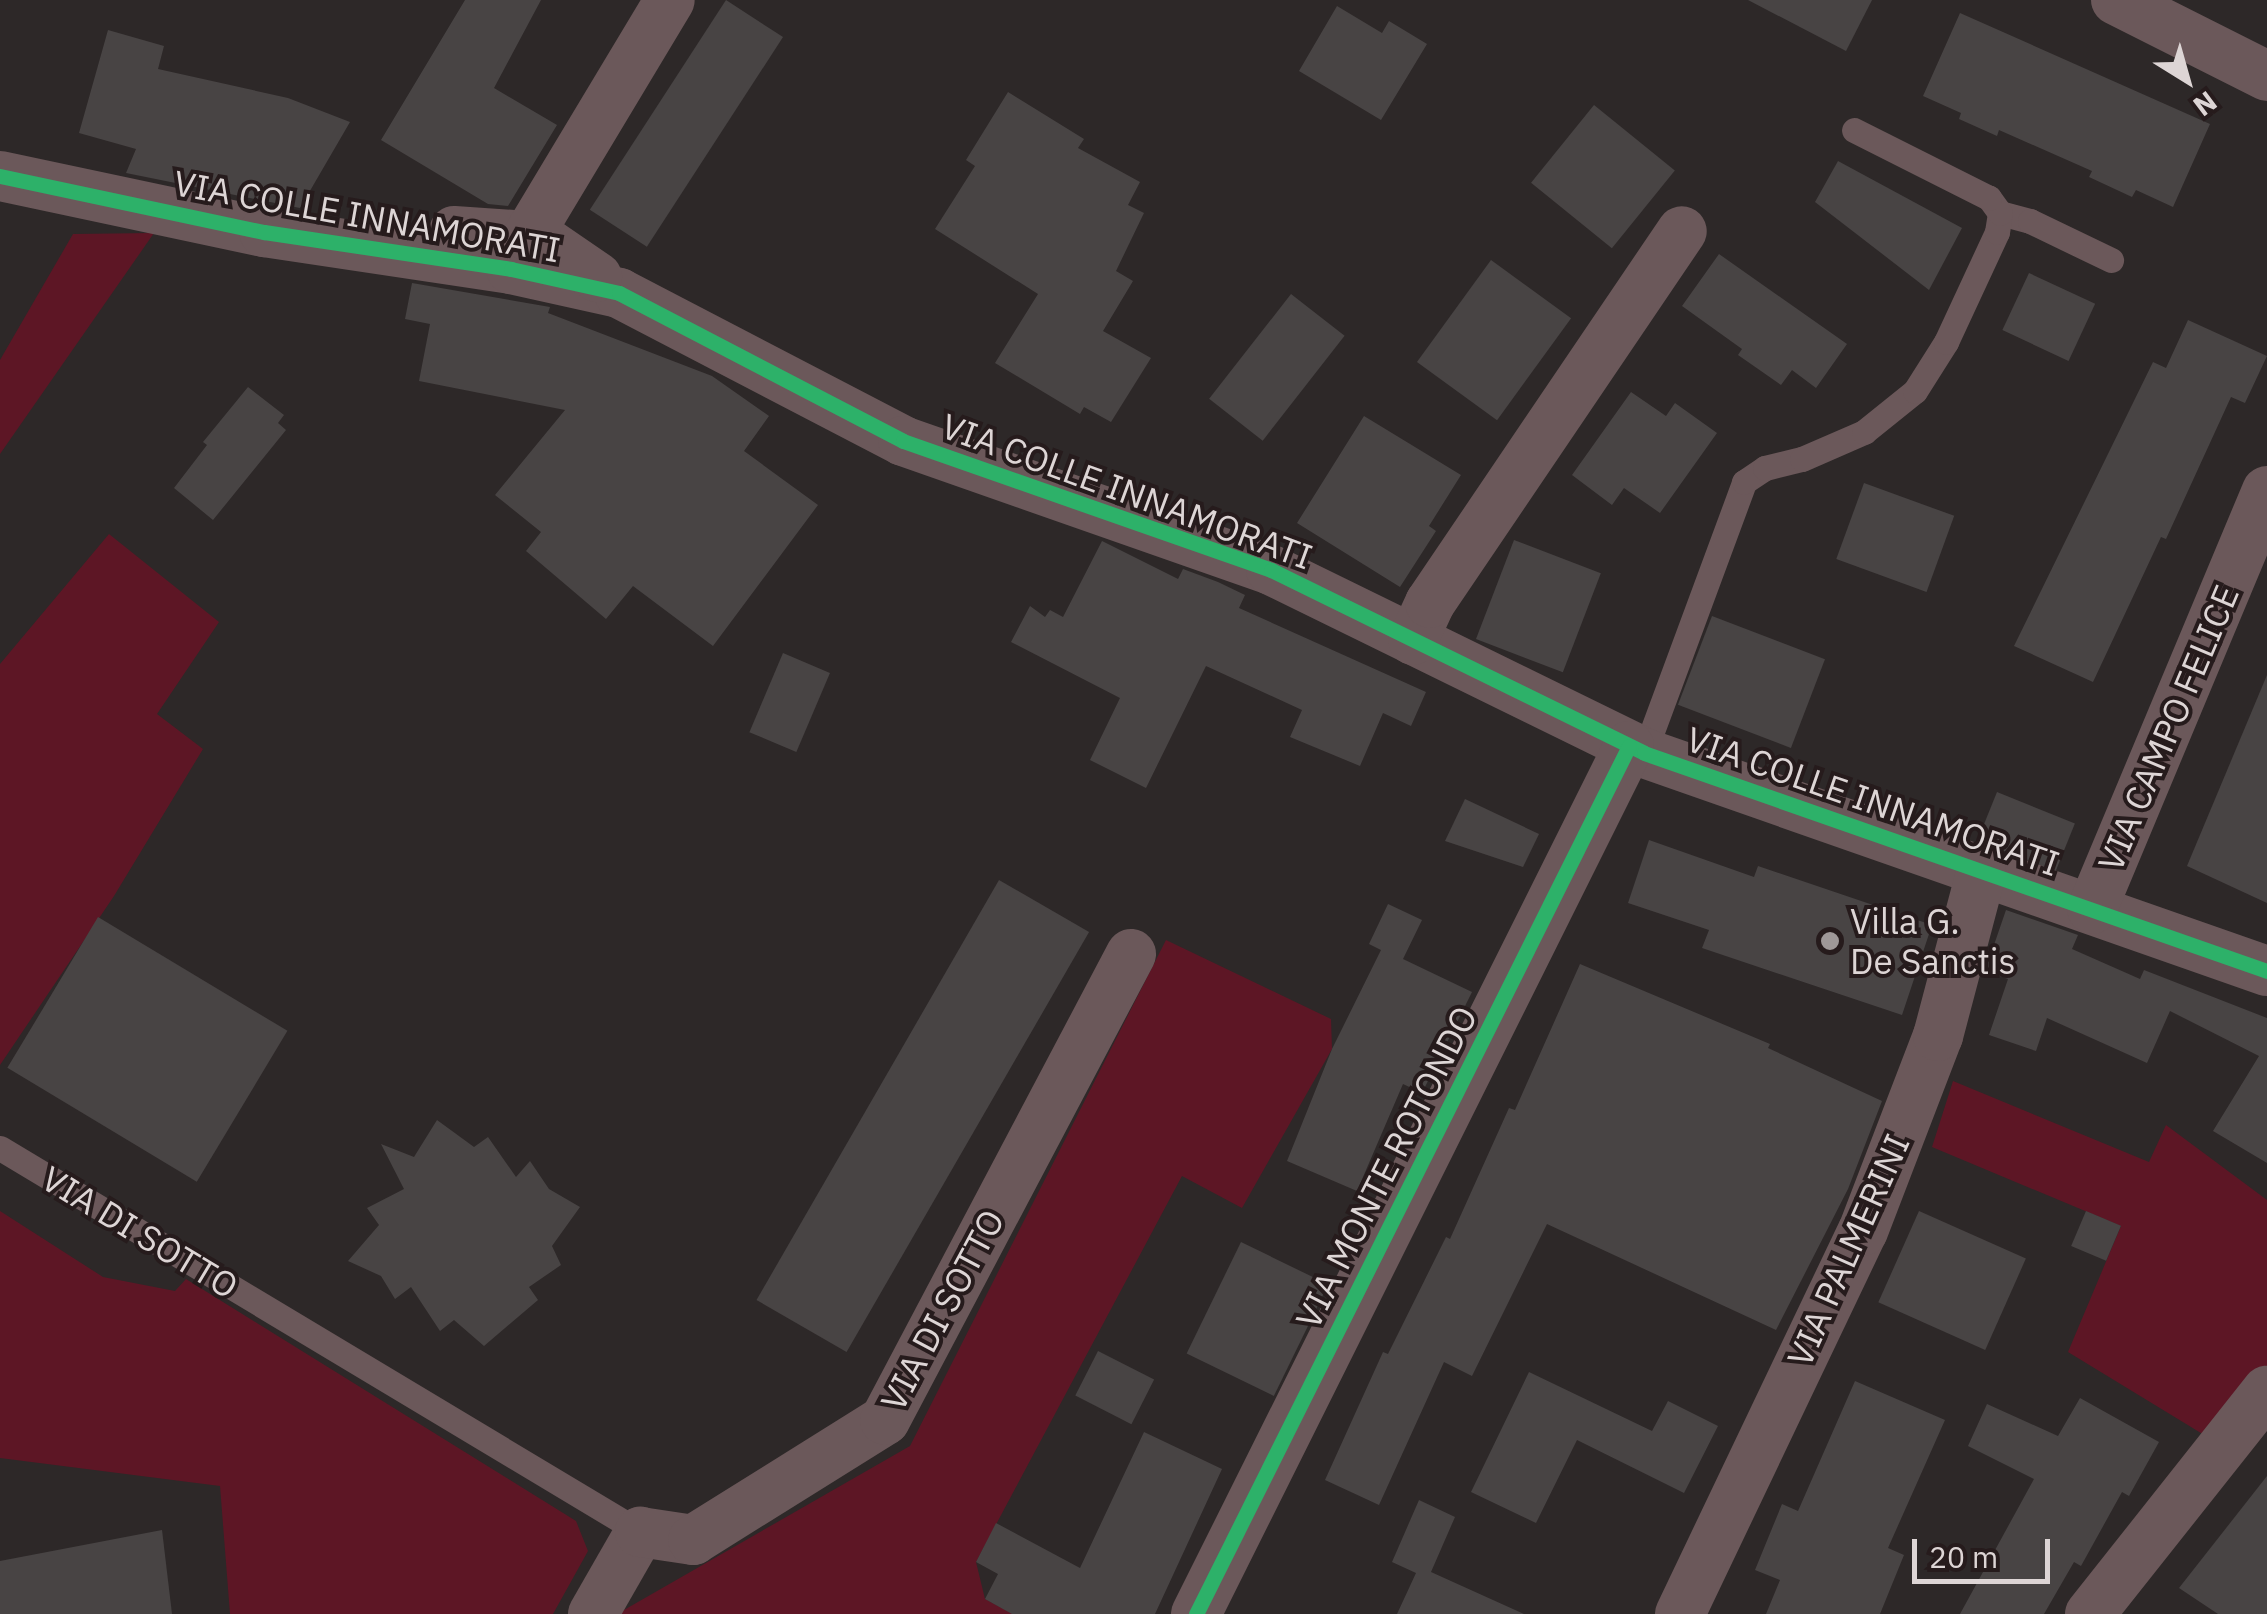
<!DOCTYPE html>
<html>
<head>
<meta charset="utf-8">
<style>
  body { margin:0 }
  #map { position:relative; width:2267px; height:1614px; overflow:hidden; background:#2d2828; font-family:"IBM Plex Sans",sans-serif }
  div>[style] { position:absolute }
  [style*='--x'] { left:calc(var(--x)*1px); top:calc(var(--y)*1px); width:calc(var(--w)*1px); rotate:calc(var(--a)*1deg) }
  .green>* { inset:0; background:#5d1625 }
  .building>* { inset:0; background:#484444; transform-origin:0 0 }
  .service>* { height:25px; margin:-12.5px; padding:0 12.5px; transform-origin:12.5px; border-radius:12.5px; background:#6b585a }
  .minor>* { height:50px; margin:-25px; padding:0 25px; transform-origin:25px; border-radius:25px; background:#6b585a }
  .cycleway>* { height:15px; margin:-7.5px; padding:0 7.5px; transform-origin:7.5px; border-radius:7.5px; background:#2db169 }
  .dots>* { width:28px; height:28px; translate:-50% -50%; box-sizing:border-box; border:5px solid #261b1c; border-radius:50% }
  span { translate:-50% -50%; white-space:nowrap; text-align:center; line-height:1.15; -webkit-text-stroke:8px #261b1c; paint-order:stroke }
  .street-label { font-size:35px; color:#ddd5d5 }
  .poi-label { font-size:35px; color:#ddd5d5 }
  .left { translate:0 -50%; text-align:left }
  .north { position:absolute; left:2137px; top:30px; width:100px; height:100px; -webkit-text-stroke:8px #261b1c; paint-order:stroke; rotate:143deg; font-size:28px; font-weight:700; line-height:40px; text-align:center; color:#ddd5d5 }
  .north::after { content:''; display:block; margin:auto; width:35px; height:45px; background:#ddd5d5; clip-path:polygon(50% 0,100% 100%,50% 72%,0 100%) }
  .scale { position:absolute; left:1912px; top:1539px; width:138px; height:45px; box-sizing:border-box; border:5px solid #ddd5d5; border-top:0; padding-left:12px; font-size:30px; line-height:35px; white-space:nowrap; color:#ddd5d5; -webkit-text-stroke:8px #261b1c; paint-order:stroke }
</style>
</head>
<body>
<div id="map">
  <div class="green">
    <i style="clip-path:polygon(154px 233px,0 454px,0 360px,73px 234px)"></i>
    <i style="clip-path:polygon(109px 534px,219px 622px,157px 714px,203px 749px,114px 896px,0 1065px,0 664px)"></i>
    <i style="clip-path:polygon(1166px 940px,1331px 1019px,1332px 1049px,1242px 1208px,1182px 1176px,976px 1562px,985px 1599px,1013px 1614px,617px 1614px,910px 1446px)"></i>
    <i style="clip-path:polygon(1953px 1081px,2149px 1162px,2166px 1125px,2267px 1200px,2267px 1379px,2214px 1441px,2068px 1352px,2121px 1226px,1932px 1147px)"></i>
    <i style="clip-path:polygon(0 1211px,103px 1277px,175px 1291px,186px 1279px,576px 1521px,588px 1551px,553px 1614px,230px 1614px,220px 1486px,0 1458px)"></i>
  </div>
  <div class="building">
    <i style="clip-path:polygon(465px 0,541px 0,494px 88px,557px 125px,508px 206px,488px 204px,381px 140px)"></i>
    <i style="left:726px;top:0;width:68px;height:250px;rotate:33deg"></i>
    <i style="clip-path:polygon(1748px 0,1872px 0,1846px 51px)"></i>
    <i style="clip-path:polygon(1337px 6px,1382px 33px,1389px 21px,1427px 44px,1381px 120px,1299px 71px)"></i>
    <i style="clip-path:polygon(1960px 13px,2210px 124px,2173px 207px,2136px 190px,2132px 197px,2089px 177px,2092px 171px,1999px 130px,1997px 136px,1959px 119px,1961px 113px,1923px 96px)"></i>
    <i style="clip-path:polygon(108px 30px,164px 46px,158px 69px,288px 98px,350px 122px,300px 208px,126px 173px,136px 149px,79px 133px)"></i>
    <i style="clip-path:polygon(1008px 92px,1084px 139px,1078px 148px,1140px 182px,1128px 205px,1144px 213px,1116px 271px,1133px 281px,1103px 331px,1151px 358px,1111px 422px,1084px 407px,1080px 414px,995px 363px,1038px 294px,935px 229px,975px 166px,966px 160px)"></i>
    <i style="left:1594px;top:105px;width:104px;height:100px;rotate:39deg"></i>
    <i style="clip-path:polygon(1838px 161px,1962px 228px,1929px 290px,1815px 202px)"></i>
    <i style="clip-path:polygon(1719px 254px,1847px 344px,1816px 388px,1792px 370px,1781px 385px,1738px 355px,1742px 349px,1682px 306px)"></i>
    <i style="left:1491px;top:260px;width:99px;height:126px;rotate:36deg"></i>
    <i style="left:2029px;top:273px;width:73px;height:63px;rotate:25deg"></i>
    <i style="clip-path:polygon(412px 283px,550px 307px,548px 313px,712px 376px,769px 416px,744px 451px,818px 505px,713px 646px,633px 586px,606px 619px,526px 551px,541px 532px,495px 495px,565px 410px,419px 381px,430px 324px,405px 319px)"></i>
    <i style="left:1291px;top:294px;width:68px;height:133px;rotate:38deg"></i>
    <i style="clip-path:polygon(2188px 320px,2267px 356px,2245px 403px,2231px 397px,2166px 539px,2161px 537px,2093px 682px,2014px 646px,2153px 362px,2166px 368px)"></i>
    <i style="clip-path:polygon(248px 387px,284px 415px,278px 423px,286px 430px,213px 520px,174px 488px,207px 445px,203px 442px)"></i>
    <i style="clip-path:polygon(1631px 392px,1666px 416px,1675px 403px,1717px 433px,1660px 513px,1624px 488px,1612px 505px,1572px 475px)"></i>
    <i style="clip-path:polygon(1364px 416px,1461px 475px,1429px 526px,1436px 531px,1400px 587px,1297px 523px)"></i>
    <i style="left:1864px;top:483px;width:96px;height:81px;rotate:20deg"></i>
    <i style="left:1514px;top:540px;width:93px;height:106px;rotate:21deg"></i>
    <i style="clip-path:polygon(1102px 541px,1178px 579px,1183px 569px,1218px 582px,1245px 595px,1239px 608px,1426px 692px,1411px 726px,1383px 713px,1360px 766px,1290px 737px,1302px 710px,1206px 666px,1146px 788px,1090px 760px,1120px 698px,1011px 642px,1030px 606px,1045px 617px,1050px 610px,1063px 617px)"></i>
    <i style="left:1712px;top:616px;width:121px;height:95px;rotate:21deg"></i>
    <i style="left:783px;top:653px;width:51px;height:86px;rotate:23deg"></i>
    <i style="clip-path:polygon(2267px 675px,2267px 903px,2187px 866px)"></i>
    <i style="left:1997px;top:792px;width:84px;height:52px;rotate:22deg"></i>
    <i style="clip-path:polygon(1465px 799px,1539px 834px,1523px 867px,1445px 841px)"></i>
    <i style="clip-path:polygon(1649px 840px,1754px 877px,1758px 866px,1932px 925px,1902px 1015px,1702px 948px,1709px 930px,1628px 903px)"></i>
    <i style="left:999px;top:880px;width:104px;height:485px;rotate:30deg"></i>
    <i style="clip-path:polygon(1388px 904px,1422px 920px,1403px 959px,1472px 992px,1422px 1093px,1403px 1084px,1357px 1191px,1287px 1161px,1332px 1049px,1381px 950px,1369px 944px)"></i>
    <i style="clip-path:polygon(2006px 910px,2078px 935px,2072px 949px,2140px 979px,2144px 970px,2267px 1018px,2267px 1163px,2213px 1131px,2259px 1056px,2170px 1011px,2147px 1063px,2047px 1018px,2036px 1051px,1989px 1035px,2008px 979px,1985px 971px)"></i>
    <i style="left:98px;top:917px;width:221px;height:176px;rotate:31deg"></i>
    <i style="clip-path:polygon(1580px 964px,1770px 1044px,1768px 1048px,1882px 1101px,1848px 1189px,1776px 1330px,1547px 1224px,1472px 1376px,1444px 1362px,1379px 1505px,1325px 1480px,1383px 1352px,1388px 1354px,1446px 1237px,1450px 1239px,1509px 1108px,1515px 1110px)"></i>
    <i style="clip-path:polygon(437px 1120px,474px 1147px,488px 1137px,516px 1177px,530px 1161px,549px 1189px,580px 1207px,552px 1246px,561px 1265px,529px 1287px,538px 1300px,484px 1346px,454px 1320px,440px 1331px,411px 1287px,395px 1299px,381px 1276px,348px 1261px,379px 1225px,367px 1208px,404px 1189px,381px 1144px,414px 1157px)"></i>
    <i style="left:1919px;top:1211px;width:117px;height:100px;rotate:24deg"></i>
    <i style="left:2086px;top:1211px;width:38px;height:38px;rotate:23deg"></i>
    <i style="left:1241px;top:1242px;width:97px;height:124px;rotate:26deg"></i>
    <i style="left:1098px;top:1351px;width:63px;height:50px;rotate:27deg"></i>
    <i style="clip-path:polygon(1529px 1372px,1652px 1431px,1668px 1401px,1718px 1426px,1684px 1493px,1577px 1440px,1536px 1523px,1471px 1492px)"></i>
    <i style="clip-path:polygon(1855px 1381px,1945px 1420px,1888px 1548px,1904px 1555px,1880px 1614px,1766px 1614px,1780px 1580px,1755px 1570px,1782px 1504px,1798px 1511px)"></i>
    <i style="clip-path:polygon(2080px 1398px,2159px 1442px,2129px 1496px,2122px 1492px,2081px 1566px,2074px 1562px,2044px 1614px,1960px 1614px,2034px 1479px,1968px 1446px,1987px 1404px,2058px 1436px)"></i>
    <i style="clip-path:polygon(1144px 1432px,1222px 1469px,1155px 1614px,1012px 1614px,985px 1599px,998px 1574px,976px 1562px,996px 1523px,1080px 1568px)"></i>
    <i style="clip-path:polygon(2267px 1476px,2267px 1614px,2218px 1614px,2179px 1588px)"></i>
    <i style="clip-path:polygon(1419px 1500px,1455px 1517px,1431px 1572px,1524px 1614px,1397px 1614px,1416px 1573px,1392px 1562px)"></i>
    <i style="clip-path:polygon(162px 1530px,172px 1614px,0 1614px,0 1561px)"></i>
  </div>
  <div class="service">
    <i style="--x:2000;--y:213;--w:31;--a:15"></i>
    <i style="--x:2030;--y:221;--w:90;--a:25.7"></i>
    <i style="--x:1644;--y:753;--w:289;--a:-69.7"></i>
    <i style="--x:1744;--y:482;--w:25;--a:-34"></i>
    <i style="--x:1765;--y:468;--w:38;--a:-14"></i>
    <i style="--x:1802;--y:459;--w:68;--a:-23.5"></i>
    <i style="--x:1864;--y:432;--w:65;--a:-38.8"></i>
    <i style="--x:1915;--y:391;--w:58;--a:-57.7"></i>
    <i style="--x:1946;--y:342;--w:121;--a:-65.1"></i>
    <i style="--x:1997;--y:232;--w:19;--a:-81"></i>
    <i style="--x:2000;--y:213;--w:19;--a:-126"></i>
    <i style="--x:1989;--y:198;--w:151;--a:-153.3"></i>
    <i style="--x:0;--y:1148;--w:746;--a:30.96"></i>
  </div>
  <div class="minor">
    <i style="--x:2116;--y:0;--w:169;--a:26.7"></i>
    <i style="--x:0;--y:176;--w:270;--a:12"></i>
    <i style="--x:264;--y:232;--w:250;--a:8.5"></i>
    <i style="--x:511;--y:269;--w:111;--a:12.5"></i>
    <i style="--x:619;--y:293;--w:320;--a:27.5"></i>
    <i style="--x:903;--y:441;--w:390;--a:19.3"></i>
    <i style="--x:1271;--y:570;--w:415;--a:26.1"></i>
    <i style="--x:1644;--y:753;--w:660;--a:19.29"></i>
    <i style="--x:454;--y:231;--w:74;--a:3.9"></i>
    <i style="--x:528;--y:236;--w:19;--a:18"></i>
    <i style="--x:546;--y:242;--w:62;--a:34.5"></i>
    <i style="--x:528;--y:236;--w:275;--a:-59"></i>
    <i style="--x:1413;--y:640;--w:41;--a:-65.3"></i>
    <i style="--x:1430;--y:603;--w:449;--a:-55.9"></i>
    <i style="--x:2092;--y:909;--w:453;--a:-67.3"></i>
    <i style="--x:593;--y:1614;--w:95;--a:-60.2"></i>
    <i style="--x:640;--y:1532;--w:54;--a:8.6"></i>
    <i style="--x:693;--y:1540;--w:226;--a:-32"></i>
    <i style="--x:885;--y:1420;--w:527;--a:-62.17"></i>
    <i style="--x:1196;--y:1614;--w:970;--a:-63.49"></i>
    <i style="--x:1680;--y:1614;--w:424;--a:-64.5"></i>
    <i style="--x:1863;--y:1231;--w:209;--a:-69"></i>
    <i style="--x:1938;--y:1036;--w:169;--a:-75.2"></i>
    <i style="--x:2090;--y:1614;--w:285;--a:-51.6"></i>
  </div>
  <div class="cycleway">
    <i style="--x:0;--y:176;--w:270;--a:12"></i>
    <i style="--x:264;--y:232;--w:250;--a:8.5"></i>
    <i style="--x:511;--y:269;--w:111;--a:12.5"></i>
    <i style="--x:619;--y:293;--w:320;--a:27.5"></i>
    <i style="--x:903;--y:441;--w:390;--a:19.3"></i>
    <i style="--x:1271;--y:570;--w:415;--a:26.1"></i>
    <i style="--x:1644;--y:753;--w:660;--a:19.29"></i>
    <i style="--x:1196;--y:1614;--w:970;--a:-63.49"></i>
  </div>
  <div class="dots">
    <i style="left:1830px;top:941px;background:#9f9898"></i>
  </div>
  <div class="street-label">
    <span style="left:367px;top:216px;rotate:10deg">VIA COLLE INNAMORATI</span>
    <span style="left:1127px;top:491px;rotate:20deg">VIA COLLE INNAMORATI</span>
    <span style="left:2168px;top:728px;rotate:-67deg">VIA CAMPO FELICE</span>
    <span style="left:1873px;top:801px;rotate:19deg">VIA COLLE INNAMORATI</span>
    <span style="left:1386px;top:1167px;rotate:-63deg">VIA MONTE ROTONDO</span>
    <span style="left:140px;top:1232px;rotate:31deg">VIA DI SOTTO</span>
    <span style="left:1848px;top:1250px;rotate:-66deg">VIA PALMERINI</span>
    <span style="left:942px;top:1310px;rotate:-62deg">VIA DI SOTTO</span>
  </div>
  <div class="poi-label">
    <span class="left" style="left:1850px;top:941px">Villa G.<br>De Sanctis</span>
  </div>
  <div class="north">N</div>
  <div class="scale">20 m</div>
</div>
</body>
</html>
